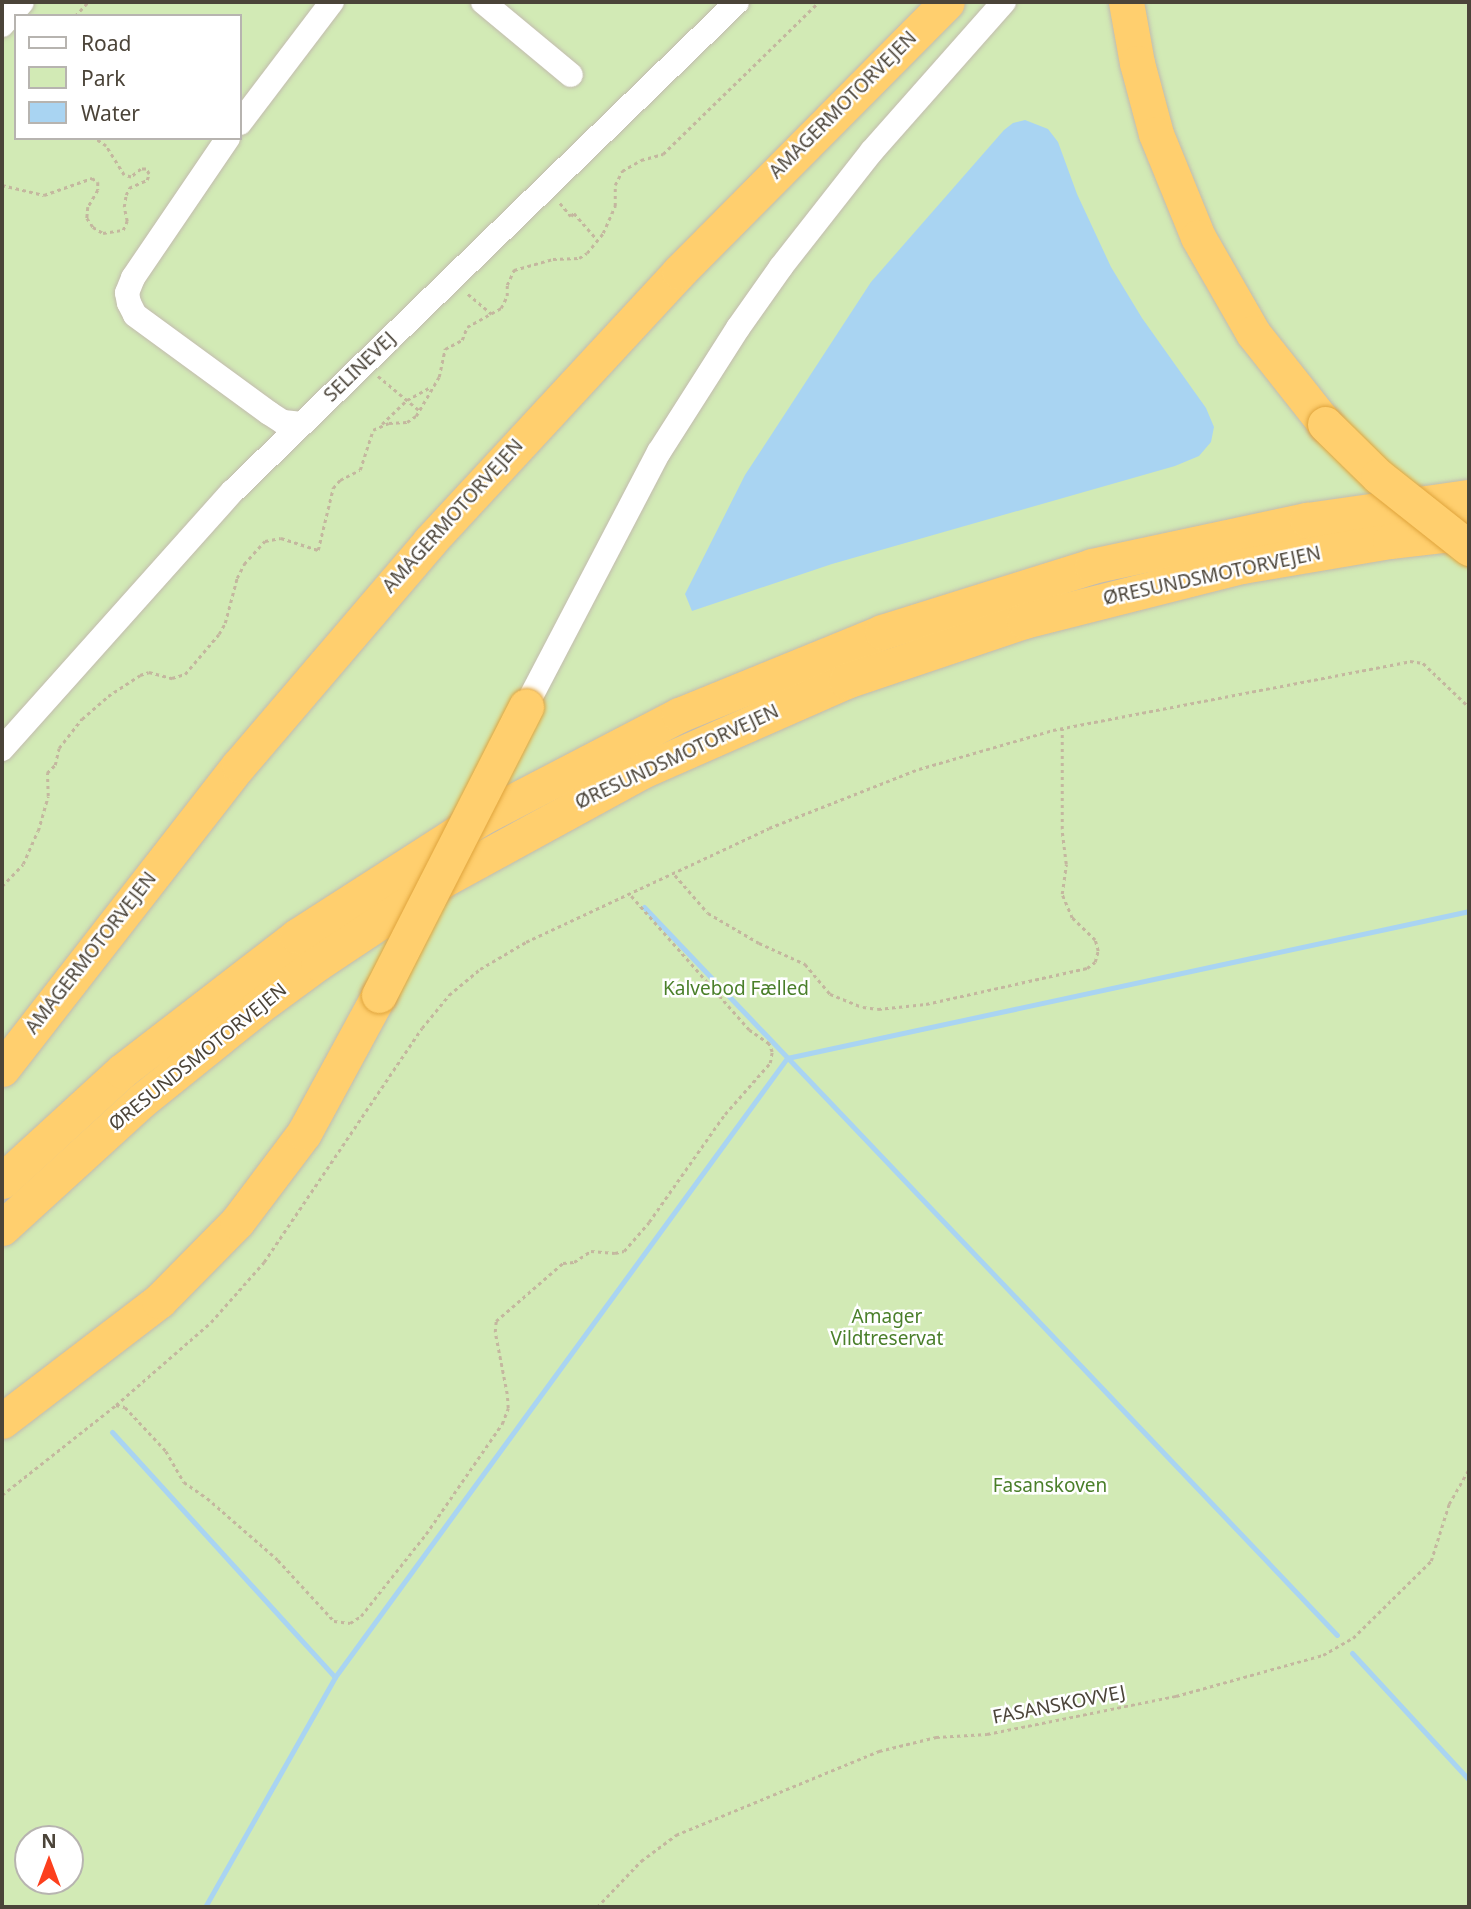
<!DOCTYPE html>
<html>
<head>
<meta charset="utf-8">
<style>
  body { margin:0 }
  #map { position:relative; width:1471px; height:1909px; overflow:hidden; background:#f6f3ec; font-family:"Noto Sans",sans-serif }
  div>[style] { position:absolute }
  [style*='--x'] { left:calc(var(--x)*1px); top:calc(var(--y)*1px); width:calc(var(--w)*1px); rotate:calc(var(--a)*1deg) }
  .green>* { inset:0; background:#d2eab5 }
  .water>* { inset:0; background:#a9d4f2 }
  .stream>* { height:5px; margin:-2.5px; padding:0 2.5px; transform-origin:2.5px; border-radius:2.5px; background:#a9d4f2 }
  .path>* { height:2.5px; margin-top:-1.25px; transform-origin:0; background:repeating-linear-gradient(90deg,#c4b79f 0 3.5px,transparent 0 7px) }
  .roads { filter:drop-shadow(0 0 2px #c2bbae) drop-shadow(0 0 2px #c2bbae) }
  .minor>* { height:24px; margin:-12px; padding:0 12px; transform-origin:12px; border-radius:12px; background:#fff }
  .highway>* { height:35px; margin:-17.5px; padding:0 17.5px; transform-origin:17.5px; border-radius:17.5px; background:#ffcf6e }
  .bridges { filter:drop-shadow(0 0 2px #e0a43c) drop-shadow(0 0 2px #e0a43c) }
  .highway-bridge>* { height:35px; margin:-17.5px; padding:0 17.5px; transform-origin:17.5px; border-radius:17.5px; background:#ffcf6e }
  span { translate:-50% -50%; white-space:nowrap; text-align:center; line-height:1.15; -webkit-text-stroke:5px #fff; paint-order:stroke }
  .street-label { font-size:19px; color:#4b4439 }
  .park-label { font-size:19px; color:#4a7f2a }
  .frame { position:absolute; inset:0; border:4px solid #4b4439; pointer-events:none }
  .legend { position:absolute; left:14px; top:14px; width:228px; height:126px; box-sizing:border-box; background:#fff; border:2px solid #b7b4b0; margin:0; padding:9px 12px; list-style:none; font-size:21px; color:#4b4439 }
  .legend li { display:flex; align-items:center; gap:14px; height:35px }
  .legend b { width:35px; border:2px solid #b7b4b0 }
  .north { position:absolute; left:14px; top:1825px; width:70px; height:70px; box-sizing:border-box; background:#fff; border:2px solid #b7b4b0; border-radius:50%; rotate:0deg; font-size:19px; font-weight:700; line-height:28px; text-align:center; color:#4b4439 }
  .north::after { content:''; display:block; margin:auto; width:24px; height:32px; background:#fc3f1d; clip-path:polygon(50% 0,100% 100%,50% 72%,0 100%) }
</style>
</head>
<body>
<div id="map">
  <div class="green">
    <i style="clip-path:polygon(evenodd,2px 2px,1469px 2px,1469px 1907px,2px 1907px,2px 2px,16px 16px,240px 16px,240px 138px,16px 138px,16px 16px,2px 2px,28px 1839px,70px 1839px,70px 1881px,28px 1881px,28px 1839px)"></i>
  </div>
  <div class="water">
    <i style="clip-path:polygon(1025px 120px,1048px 129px,1058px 142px,1077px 194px,1111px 267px,1142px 318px,1206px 408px,1214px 427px,1211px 442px,1199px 456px,1175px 466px,832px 564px,692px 611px,685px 594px,745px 475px,871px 282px,1004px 130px,1013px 123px)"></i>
  </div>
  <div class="stream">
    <i style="--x:644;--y:907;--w:1005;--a:46.41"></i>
    <i style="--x:112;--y:1432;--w:331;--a:47.7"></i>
    <i style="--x:1352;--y:1653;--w:173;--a:47.3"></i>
    <i style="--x:205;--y:1907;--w:264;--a:-60.5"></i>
    <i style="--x:335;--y:1677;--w:766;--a:-53.86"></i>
    <i style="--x:787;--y:1058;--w:698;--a:-12.16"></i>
  </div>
  <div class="path">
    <i style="--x:75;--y:16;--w:19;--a:-47"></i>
    <i style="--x:2;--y:185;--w:43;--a:13.4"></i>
    <i style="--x:44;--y:195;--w:51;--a:-19.5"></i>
    <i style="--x:92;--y:178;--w:7;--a:34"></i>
    <i style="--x:98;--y:182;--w:8;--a:90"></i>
    <i style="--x:98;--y:190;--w:20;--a:120"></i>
    <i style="--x:88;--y:207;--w:11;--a:95"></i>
    <i style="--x:87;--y:218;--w:11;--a:56"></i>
    <i style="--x:93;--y:227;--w:12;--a:31"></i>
    <i style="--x:103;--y:233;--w:20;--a:-9"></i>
    <i style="--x:123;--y:230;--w:10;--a:-66"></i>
    <i style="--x:127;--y:221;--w:14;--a:-102"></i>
    <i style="--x:124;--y:207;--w:12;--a:-81"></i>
    <i style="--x:126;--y:195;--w:8;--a:-67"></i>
    <i style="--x:129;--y:188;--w:20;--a:-24"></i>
    <i style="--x:147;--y:180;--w:6;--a:-72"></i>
    <i style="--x:149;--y:174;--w:6;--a:-121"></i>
    <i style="--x:146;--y:169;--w:5;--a:180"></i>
    <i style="--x:141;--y:169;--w:13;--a:141"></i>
    <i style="--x:131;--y:177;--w:7;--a:-164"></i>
    <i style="--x:124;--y:175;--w:34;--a:-122"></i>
    <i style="--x:106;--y:146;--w:14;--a:-146"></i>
    <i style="--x:560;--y:203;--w:17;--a:50"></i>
    <i style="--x:571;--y:216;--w:4;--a:-45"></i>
    <i style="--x:574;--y:213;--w:35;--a:49"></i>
    <i style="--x:468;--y:294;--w:31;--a:40"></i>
    <i style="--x:378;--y:376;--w:53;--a:39.7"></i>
    <i style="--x:382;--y:424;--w:35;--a:-44"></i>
    <i style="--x:407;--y:400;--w:25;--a:-29"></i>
    <i style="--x:675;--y:875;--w:50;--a:49"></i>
    <i style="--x:708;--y:913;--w:59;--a:30.5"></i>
    <i style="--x:759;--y:943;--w:51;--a:24.5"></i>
    <i style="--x:805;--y:964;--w:39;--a:50"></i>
    <i style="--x:830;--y:994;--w:35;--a:22"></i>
    <i style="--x:863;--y:1007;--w:15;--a:8"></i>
    <i style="--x:878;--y:1009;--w:48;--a:-5.9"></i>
    <i style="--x:926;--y:1004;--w:165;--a:-12.6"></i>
    <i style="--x:1087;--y:968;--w:10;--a:-37"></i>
    <i style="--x:1095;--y:962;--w:11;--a:-75"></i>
    <i style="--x:1098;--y:951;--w:11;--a:-105"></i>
    <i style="--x:1095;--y:940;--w:32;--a:-136"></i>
    <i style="--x:1072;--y:918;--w:26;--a:-113"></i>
    <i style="--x:1062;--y:894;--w:30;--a:-82"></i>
    <i style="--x:1066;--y:864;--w:35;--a:-97"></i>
    <i style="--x:1062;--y:829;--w:100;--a:-90"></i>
    <i style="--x:2;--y:886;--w:30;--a:-46"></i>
    <i style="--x:23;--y:864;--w:36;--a:-66"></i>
    <i style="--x:38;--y:831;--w:36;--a:-74"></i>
    <i style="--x:48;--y:796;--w:23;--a:-92"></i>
    <i style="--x:47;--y:773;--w:11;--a:-45"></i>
    <i style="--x:55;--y:765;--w:17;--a:-77"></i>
    <i style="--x:59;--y:748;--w:37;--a:-52"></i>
    <i style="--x:82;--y:719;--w:35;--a:-41"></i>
    <i style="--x:108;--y:696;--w:38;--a:-33"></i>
    <i style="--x:140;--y:675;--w:9;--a:-18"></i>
    <i style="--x:149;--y:672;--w:24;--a:15"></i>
    <i style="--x:172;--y:678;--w:14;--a:-17"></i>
    <i style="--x:185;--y:674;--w:52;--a:-49.6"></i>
    <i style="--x:219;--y:634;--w:13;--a:-61"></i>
    <i style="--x:225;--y:623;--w:47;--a:-75.1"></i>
    <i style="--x:237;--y:578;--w:16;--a:-63"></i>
    <i style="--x:244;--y:564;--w:31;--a:-48"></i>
    <i style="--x:265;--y:541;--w:16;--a:-11"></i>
    <i style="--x:281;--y:538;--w:39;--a:18"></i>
    <i style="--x:318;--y:550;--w:64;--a:-76.4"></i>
    <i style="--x:333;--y:488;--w:11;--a:-49"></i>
    <i style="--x:340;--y:480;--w:22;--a:-27"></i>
    <i style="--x:360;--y:470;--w:42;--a:-72"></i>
    <i style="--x:373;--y:430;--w:17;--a:-24"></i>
    <i style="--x:389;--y:423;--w:18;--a:-3"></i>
    <i style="--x:407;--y:422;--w:11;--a:-34"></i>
    <i style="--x:416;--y:416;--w:45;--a:-59.5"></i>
    <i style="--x:439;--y:377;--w:29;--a:-78"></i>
    <i style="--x:445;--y:349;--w:19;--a:-28"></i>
    <i style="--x:462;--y:340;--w:14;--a:-69"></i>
    <i style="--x:467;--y:327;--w:39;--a:-29"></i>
    <i style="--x:501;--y:308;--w:13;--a:-63"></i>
    <i style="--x:507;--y:296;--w:11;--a:-90"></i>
    <i style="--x:507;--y:285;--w:17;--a:-65"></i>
    <i style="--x:514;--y:270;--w:41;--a:-15.8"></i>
    <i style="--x:553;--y:259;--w:26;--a:-2"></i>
    <i style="--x:579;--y:258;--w:9;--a:-32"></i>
    <i style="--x:587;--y:253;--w:26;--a:-51"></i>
    <i style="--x:603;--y:233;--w:30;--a:-66"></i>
    <i style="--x:615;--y:206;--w:21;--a:-90"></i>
    <i style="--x:615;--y:185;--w:16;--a:-63"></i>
    <i style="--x:622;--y:171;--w:22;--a:-30"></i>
    <i style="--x:641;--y:160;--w:23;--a:-15"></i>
    <i style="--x:663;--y:154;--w:218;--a:-44.3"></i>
    <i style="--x:116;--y:1405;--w:9;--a:13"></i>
    <i style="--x:125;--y:1407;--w:60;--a:47"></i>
    <i style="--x:166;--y:1451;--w:36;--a:60"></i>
    <i style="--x:184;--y:1482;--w:28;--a:35"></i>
    <i style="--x:207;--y:1498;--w:94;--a:41.1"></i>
    <i style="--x:278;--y:1560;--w:83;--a:47.4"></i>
    <i style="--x:334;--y:1621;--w:16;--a:7"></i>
    <i style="--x:350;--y:1623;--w:13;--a:-32"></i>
    <i style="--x:361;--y:1616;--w:105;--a:-51.6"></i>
    <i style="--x:426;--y:1534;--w:134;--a:-55.4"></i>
    <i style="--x:502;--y:1424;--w:17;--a:-69"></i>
    <i style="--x:508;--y:1408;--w:14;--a:-94"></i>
    <i style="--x:507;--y:1394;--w:63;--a:-101"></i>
    <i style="--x:495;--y:1332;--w:11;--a:-85"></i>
    <i style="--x:496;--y:1321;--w:89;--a:-40.9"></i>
    <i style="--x:563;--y:1263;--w:11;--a:-5"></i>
    <i style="--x:574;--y:1262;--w:20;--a:-33"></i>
    <i style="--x:591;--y:1251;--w:24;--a:5"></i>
    <i style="--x:615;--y:1253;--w:9;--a:-13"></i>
    <i style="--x:624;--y:1251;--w:38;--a:-49"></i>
    <i style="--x:649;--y:1222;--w:132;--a:-54.9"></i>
    <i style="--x:725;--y:1114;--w:68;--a:-48.6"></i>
    <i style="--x:770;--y:1063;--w:11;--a:-80"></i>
    <i style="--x:772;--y:1052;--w:9;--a:-111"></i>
    <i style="--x:769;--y:1044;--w:24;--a:-145"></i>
    <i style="--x:749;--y:1030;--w:181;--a:-131.4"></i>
    <i style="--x:2;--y:1495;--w:145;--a:-38.3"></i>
    <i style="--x:116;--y:1405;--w:126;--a:-41.1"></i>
    <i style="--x:211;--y:1322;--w:80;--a:-48.5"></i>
    <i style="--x:264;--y:1262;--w:282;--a:-56"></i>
    <i style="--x:422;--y:1028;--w:43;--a:-50.7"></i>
    <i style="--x:449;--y:995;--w:40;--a:-40"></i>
    <i style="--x:480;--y:969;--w:53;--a:-30.4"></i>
    <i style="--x:526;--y:942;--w:268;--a:-25.1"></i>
    <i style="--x:769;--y:828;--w:161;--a:-21.5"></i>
    <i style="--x:919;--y:769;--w:140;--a:-16.2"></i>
    <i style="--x:1053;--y:730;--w:364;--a:-10.9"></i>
    <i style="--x:1410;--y:661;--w:13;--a:9"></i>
    <i style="--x:1423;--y:663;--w:64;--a:43.7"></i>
    <i style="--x:597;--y:1907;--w:64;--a:-46.3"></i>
    <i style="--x:641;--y:1861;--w:44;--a:-36.6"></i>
    <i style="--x:676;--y:1835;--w:220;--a:-22.5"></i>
    <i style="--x:879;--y:1751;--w:59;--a:-13.8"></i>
    <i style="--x:936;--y:1737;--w:51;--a:-3.4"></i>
    <i style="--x:987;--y:1734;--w:193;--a:-11.4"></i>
    <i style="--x:1176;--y:1696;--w:153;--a:-15.6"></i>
    <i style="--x:1323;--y:1655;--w:34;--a:-30"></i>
    <i style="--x:1353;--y:1638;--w:110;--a:-44.6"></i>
    <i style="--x:1431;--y:1561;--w:60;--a:-72.5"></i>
    <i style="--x:1449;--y:1504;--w:40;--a:-60.3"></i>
  </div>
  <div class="roads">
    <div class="minor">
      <i style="--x:483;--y:2;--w:114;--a:39.7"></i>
      <i style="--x:2;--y:25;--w:30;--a:-49"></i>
      <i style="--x:240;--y:123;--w:152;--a:-52.8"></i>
      <i style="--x:228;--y:138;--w:169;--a:124.2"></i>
      <i style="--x:133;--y:278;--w:16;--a:112"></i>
      <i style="--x:127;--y:293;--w:10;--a:79"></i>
      <i style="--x:129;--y:303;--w:13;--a:63"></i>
      <i style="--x:135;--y:315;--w:166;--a:36.2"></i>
      <i style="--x:269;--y:413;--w:17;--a:33"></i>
      <i style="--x:283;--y:422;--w:19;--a:6"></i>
      <i style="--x:526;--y:706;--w:287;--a:-62.4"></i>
      <i style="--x:659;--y:452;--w:147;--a:-57.5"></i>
      <i style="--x:738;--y:328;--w:75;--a:-54.8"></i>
      <i style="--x:781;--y:267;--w:147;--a:-51.9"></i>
      <i style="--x:872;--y:151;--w:199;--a:-48.5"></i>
      <i style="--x:2;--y:749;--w:346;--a:-48.2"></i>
      <i style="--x:233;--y:491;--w:702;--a:-44.13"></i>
    </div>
    <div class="highway">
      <i style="--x:1126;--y:2;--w:62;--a:79.8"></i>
      <i style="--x:1137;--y:63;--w:73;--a:75"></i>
      <i style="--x:1156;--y:134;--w:111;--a:67.8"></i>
      <i style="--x:1198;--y:237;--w:111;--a:60.2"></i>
      <i style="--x:1253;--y:333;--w:116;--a:51.6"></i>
      <i style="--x:2;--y:1069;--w:385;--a:-52.1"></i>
      <i style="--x:239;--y:765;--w:294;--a:-49.5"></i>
      <i style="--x:430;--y:541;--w:367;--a:-47.2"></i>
      <i style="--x:679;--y:272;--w:380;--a:-45.2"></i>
      <i style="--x:2;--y:1181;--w:163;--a:-42.5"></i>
      <i style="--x:122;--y:1071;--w:221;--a:-37.6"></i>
      <i style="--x:297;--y:936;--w:219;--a:-32.7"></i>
      <i style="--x:481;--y:818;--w:223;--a:-27.5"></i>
      <i style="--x:679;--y:715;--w:219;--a:-22.2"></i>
      <i style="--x:882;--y:632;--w:220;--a:-17.4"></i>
      <i style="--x:1092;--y:566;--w:220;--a:-12.1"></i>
      <i style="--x:1307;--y:520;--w:164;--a:-8.1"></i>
      <i style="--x:2;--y:1228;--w:188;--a:-42.4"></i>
      <i style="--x:141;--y:1101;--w:150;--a:-38.8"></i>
      <i style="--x:258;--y:1007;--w:74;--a:-36.3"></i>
      <i style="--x:318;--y:963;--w:150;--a:-33.6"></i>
      <i style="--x:443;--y:880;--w:225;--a:-28.7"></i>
      <i style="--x:640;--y:772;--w:225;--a:-23.8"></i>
      <i style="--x:846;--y:681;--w:188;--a:-18.6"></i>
      <i style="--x:1024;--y:621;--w:225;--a:-14.2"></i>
      <i style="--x:1242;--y:566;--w:150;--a:-9.6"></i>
      <i style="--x:1390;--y:541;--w:80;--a:-6.5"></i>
      <i style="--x:2;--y:1421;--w:198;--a:-37.4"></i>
      <i style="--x:159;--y:1301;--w:111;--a:-45.4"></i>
      <i style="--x:237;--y:1222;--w:111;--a:-53"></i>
      <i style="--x:304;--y:1133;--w:157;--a:-61.5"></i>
    </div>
  </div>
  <div class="bridges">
    <div class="highway-bridge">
      <i style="--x:1325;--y:424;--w:74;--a:44.5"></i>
      <i style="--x:1378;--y:476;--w:116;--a:38.4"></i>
      <i style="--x:379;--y:995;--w:324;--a:-63"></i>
    </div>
  </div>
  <div class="street-label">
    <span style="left:843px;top:105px;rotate:-45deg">AMAGERMOTORVEJEN</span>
    <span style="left:360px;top:367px;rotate:-44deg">SELINEVEJ</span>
    <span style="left:453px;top:516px;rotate:-48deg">AMAGERMOTORVEJEN</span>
    <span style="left:1212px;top:576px;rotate:-12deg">ØRESUNDSMOTORVEJEN</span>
    <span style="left:677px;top:757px;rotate:-25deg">ØRESUNDSMOTORVEJEN</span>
    <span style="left:91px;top:953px;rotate:-52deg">AMAGERMOTORVEJEN</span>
    <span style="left:198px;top:1057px;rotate:-39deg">ØRESUNDSMOTORVEJEN</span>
    <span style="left:1059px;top:1705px;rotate:-11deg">FASANSKOVVEJ</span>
  </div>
  <div class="park-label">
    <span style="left:736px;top:989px">Kalvebod Fælled</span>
    <span style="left:887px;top:1328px">Amager<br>Vildtreservat</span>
    <span style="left:1050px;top:1486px">Fasanskoven</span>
  </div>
  <div class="frame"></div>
  <ul class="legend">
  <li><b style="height:9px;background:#fff"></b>Road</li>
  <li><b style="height:19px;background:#d2eab5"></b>Park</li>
  <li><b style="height:19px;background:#a9d4f2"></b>Water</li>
  </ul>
  <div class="north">N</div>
</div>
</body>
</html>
